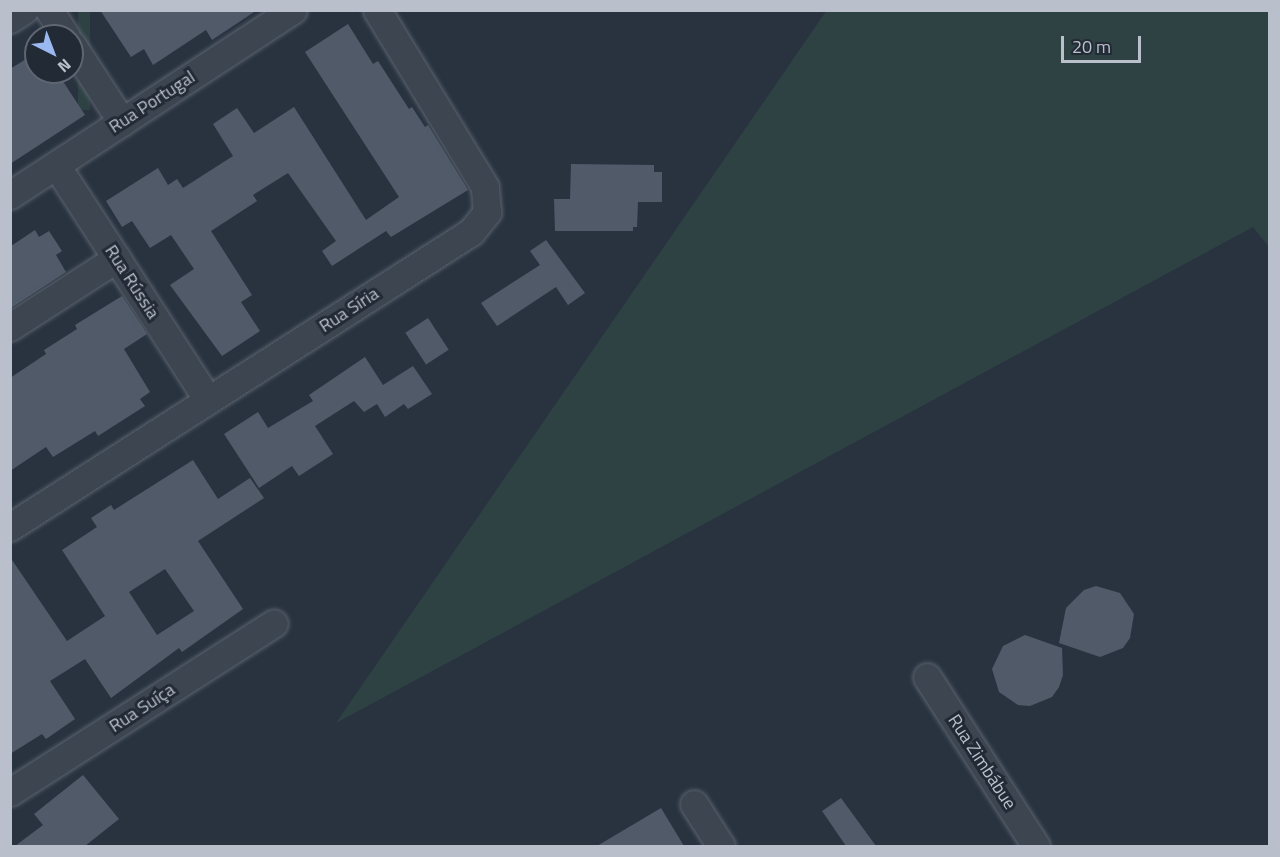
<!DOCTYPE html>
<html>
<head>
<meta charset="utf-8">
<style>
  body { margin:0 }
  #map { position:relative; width:1280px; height:857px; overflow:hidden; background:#293340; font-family:"Titillium Web",sans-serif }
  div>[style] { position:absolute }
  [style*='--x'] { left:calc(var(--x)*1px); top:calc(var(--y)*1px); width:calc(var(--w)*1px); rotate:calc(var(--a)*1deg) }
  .green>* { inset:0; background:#2e4244; transform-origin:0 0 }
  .building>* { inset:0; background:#505a69; transform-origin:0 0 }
  .roads { filter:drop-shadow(0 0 2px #5b636e) drop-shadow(0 0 2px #5b636e) }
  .street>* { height:27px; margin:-13.5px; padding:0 13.5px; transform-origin:13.5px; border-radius:13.5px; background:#3d4551 }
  span { translate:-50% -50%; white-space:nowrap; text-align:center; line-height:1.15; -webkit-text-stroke:6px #222a36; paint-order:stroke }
  .street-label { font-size:18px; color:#bac0cb }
  .frame { position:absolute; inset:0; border:12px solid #bac0cb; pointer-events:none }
  .north { position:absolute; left:24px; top:24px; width:60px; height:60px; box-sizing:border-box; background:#222a36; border:2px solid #5f6672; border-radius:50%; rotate:138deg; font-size:16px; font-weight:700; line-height:24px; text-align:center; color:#bac0cb }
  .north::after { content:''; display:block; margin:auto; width:21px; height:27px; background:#9ab9f0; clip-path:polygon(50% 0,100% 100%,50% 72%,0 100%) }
  .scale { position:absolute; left:1061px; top:36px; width:80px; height:27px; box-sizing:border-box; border:3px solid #bac0cb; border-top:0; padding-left:8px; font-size:18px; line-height:21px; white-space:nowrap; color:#bac0cb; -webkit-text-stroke:4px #222a36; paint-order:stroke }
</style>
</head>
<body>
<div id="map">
  <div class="green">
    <i style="clip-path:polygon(827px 10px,1269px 11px,1269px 247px,1253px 227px,336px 723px)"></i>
    <i style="left:78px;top:11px;width:12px;height:99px"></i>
  </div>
  <div class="building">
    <i style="clip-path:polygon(100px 10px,257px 10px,212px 40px,206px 30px,153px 65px,144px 49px,131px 57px)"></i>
    <i style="clip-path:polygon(348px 24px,373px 64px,378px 61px,409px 109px,412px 107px,425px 127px,428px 125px,468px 190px,391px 237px,386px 231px,332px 266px,322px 251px,336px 241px,288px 173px,253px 195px,257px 201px,211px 231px,252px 295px,241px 302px,260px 331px,222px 356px,170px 285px,194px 269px,171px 235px,150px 248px,132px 221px,122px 227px,106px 201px,158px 168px,168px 185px,177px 179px,183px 188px,233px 156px,213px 124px,237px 108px,254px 133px,294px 107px,366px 220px,399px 197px,305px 52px)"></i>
    <i style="clip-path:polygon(36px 53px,36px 72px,57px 72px,85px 115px,10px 164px,10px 69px)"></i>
    <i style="clip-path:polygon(571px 164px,654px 165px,654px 172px,662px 172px,662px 202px,638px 202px,637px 227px,633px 227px,633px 231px,555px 231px,554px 199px,570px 199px)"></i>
    <i style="clip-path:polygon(35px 230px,39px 237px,49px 231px,62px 251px,56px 255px,66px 272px,11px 308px,11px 246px)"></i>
    <i style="clip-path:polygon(546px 240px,585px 293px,568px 305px,556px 287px,497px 326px,481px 303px,540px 265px,530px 251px)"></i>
    <i style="clip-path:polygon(122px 296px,147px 334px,124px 349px,150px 392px,140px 399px,145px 406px,98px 436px,95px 431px,53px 457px,46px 447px,10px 471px,10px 378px,46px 354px,44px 350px,77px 329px,75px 325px)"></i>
    <i style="left:428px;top:318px;width:38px;height:27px;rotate:57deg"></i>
    <i style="clip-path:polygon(365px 357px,383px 385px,413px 366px,432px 394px,408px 409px,404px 404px,385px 417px,377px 404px,364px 412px,354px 401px,315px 426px,333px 454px,299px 476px,292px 466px,259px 488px,224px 434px,258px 412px,268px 428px,313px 401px,309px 395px)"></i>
    <i style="clip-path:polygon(evenodd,193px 460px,218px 499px,250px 478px,264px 498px,198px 541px,243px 609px,182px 652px,179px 648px,111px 698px,85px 659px,50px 681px,75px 719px,46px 739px,42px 734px,10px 754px,10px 557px,67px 641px,105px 616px,62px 550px,97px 527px,91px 518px,111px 505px,114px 510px,193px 460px,165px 569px,194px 611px,157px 635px,129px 592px,165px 569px)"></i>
    <i style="clip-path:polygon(1096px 586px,1120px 593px,1134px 614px,1130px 638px,1123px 648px,1100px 657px,1059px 643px,1066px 608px,1084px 590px)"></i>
    <i style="clip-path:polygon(1025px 635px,1062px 648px,1063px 675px,1059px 687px,1052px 697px,1030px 706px,1018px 705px,999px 692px,992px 669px,1003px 646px)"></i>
    <i style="clip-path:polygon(83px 775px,119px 819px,85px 846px,15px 846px,43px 825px,34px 814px)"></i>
    <i style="clip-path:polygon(841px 798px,876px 846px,846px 846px,822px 811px)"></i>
    <i style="clip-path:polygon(661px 808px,684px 846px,597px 846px)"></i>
  </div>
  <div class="roads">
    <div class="street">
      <i style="--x:49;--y:10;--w:31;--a:57"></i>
      <i style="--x:10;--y:19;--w:17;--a:-33"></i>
      <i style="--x:72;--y:45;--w:92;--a:57"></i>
      <i style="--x:56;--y:165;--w:280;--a:57.1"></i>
      <i style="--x:10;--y:195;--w:338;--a:-33.2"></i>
      <i style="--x:10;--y:327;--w:127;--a:-32.8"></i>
      <i style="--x:10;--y:527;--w:547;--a:-32.62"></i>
      <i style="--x:471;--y:232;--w:26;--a:-51"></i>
      <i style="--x:487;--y:212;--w:25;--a:-95"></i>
      <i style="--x:485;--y:187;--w:207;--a:-121.4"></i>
      <i style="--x:927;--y:677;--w:201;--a:57.2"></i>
      <i style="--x:10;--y:792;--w:313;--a:-32.6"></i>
      <i style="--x:694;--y:804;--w:50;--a:57.3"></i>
    </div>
  </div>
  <div class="street-label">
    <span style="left:152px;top:102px;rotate:-33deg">Rua Portugal</span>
    <span style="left:132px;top:282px;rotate:57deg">Rua Rússia</span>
    <span style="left:349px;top:310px;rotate:-33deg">Rua Síria</span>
    <span style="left:142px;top:708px;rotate:-33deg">Rua Suíça</span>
    <span style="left:982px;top:762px;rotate:57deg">Rua Zimbábue</span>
  </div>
  <div class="frame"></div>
  <div class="north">N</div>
  <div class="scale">20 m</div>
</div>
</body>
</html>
